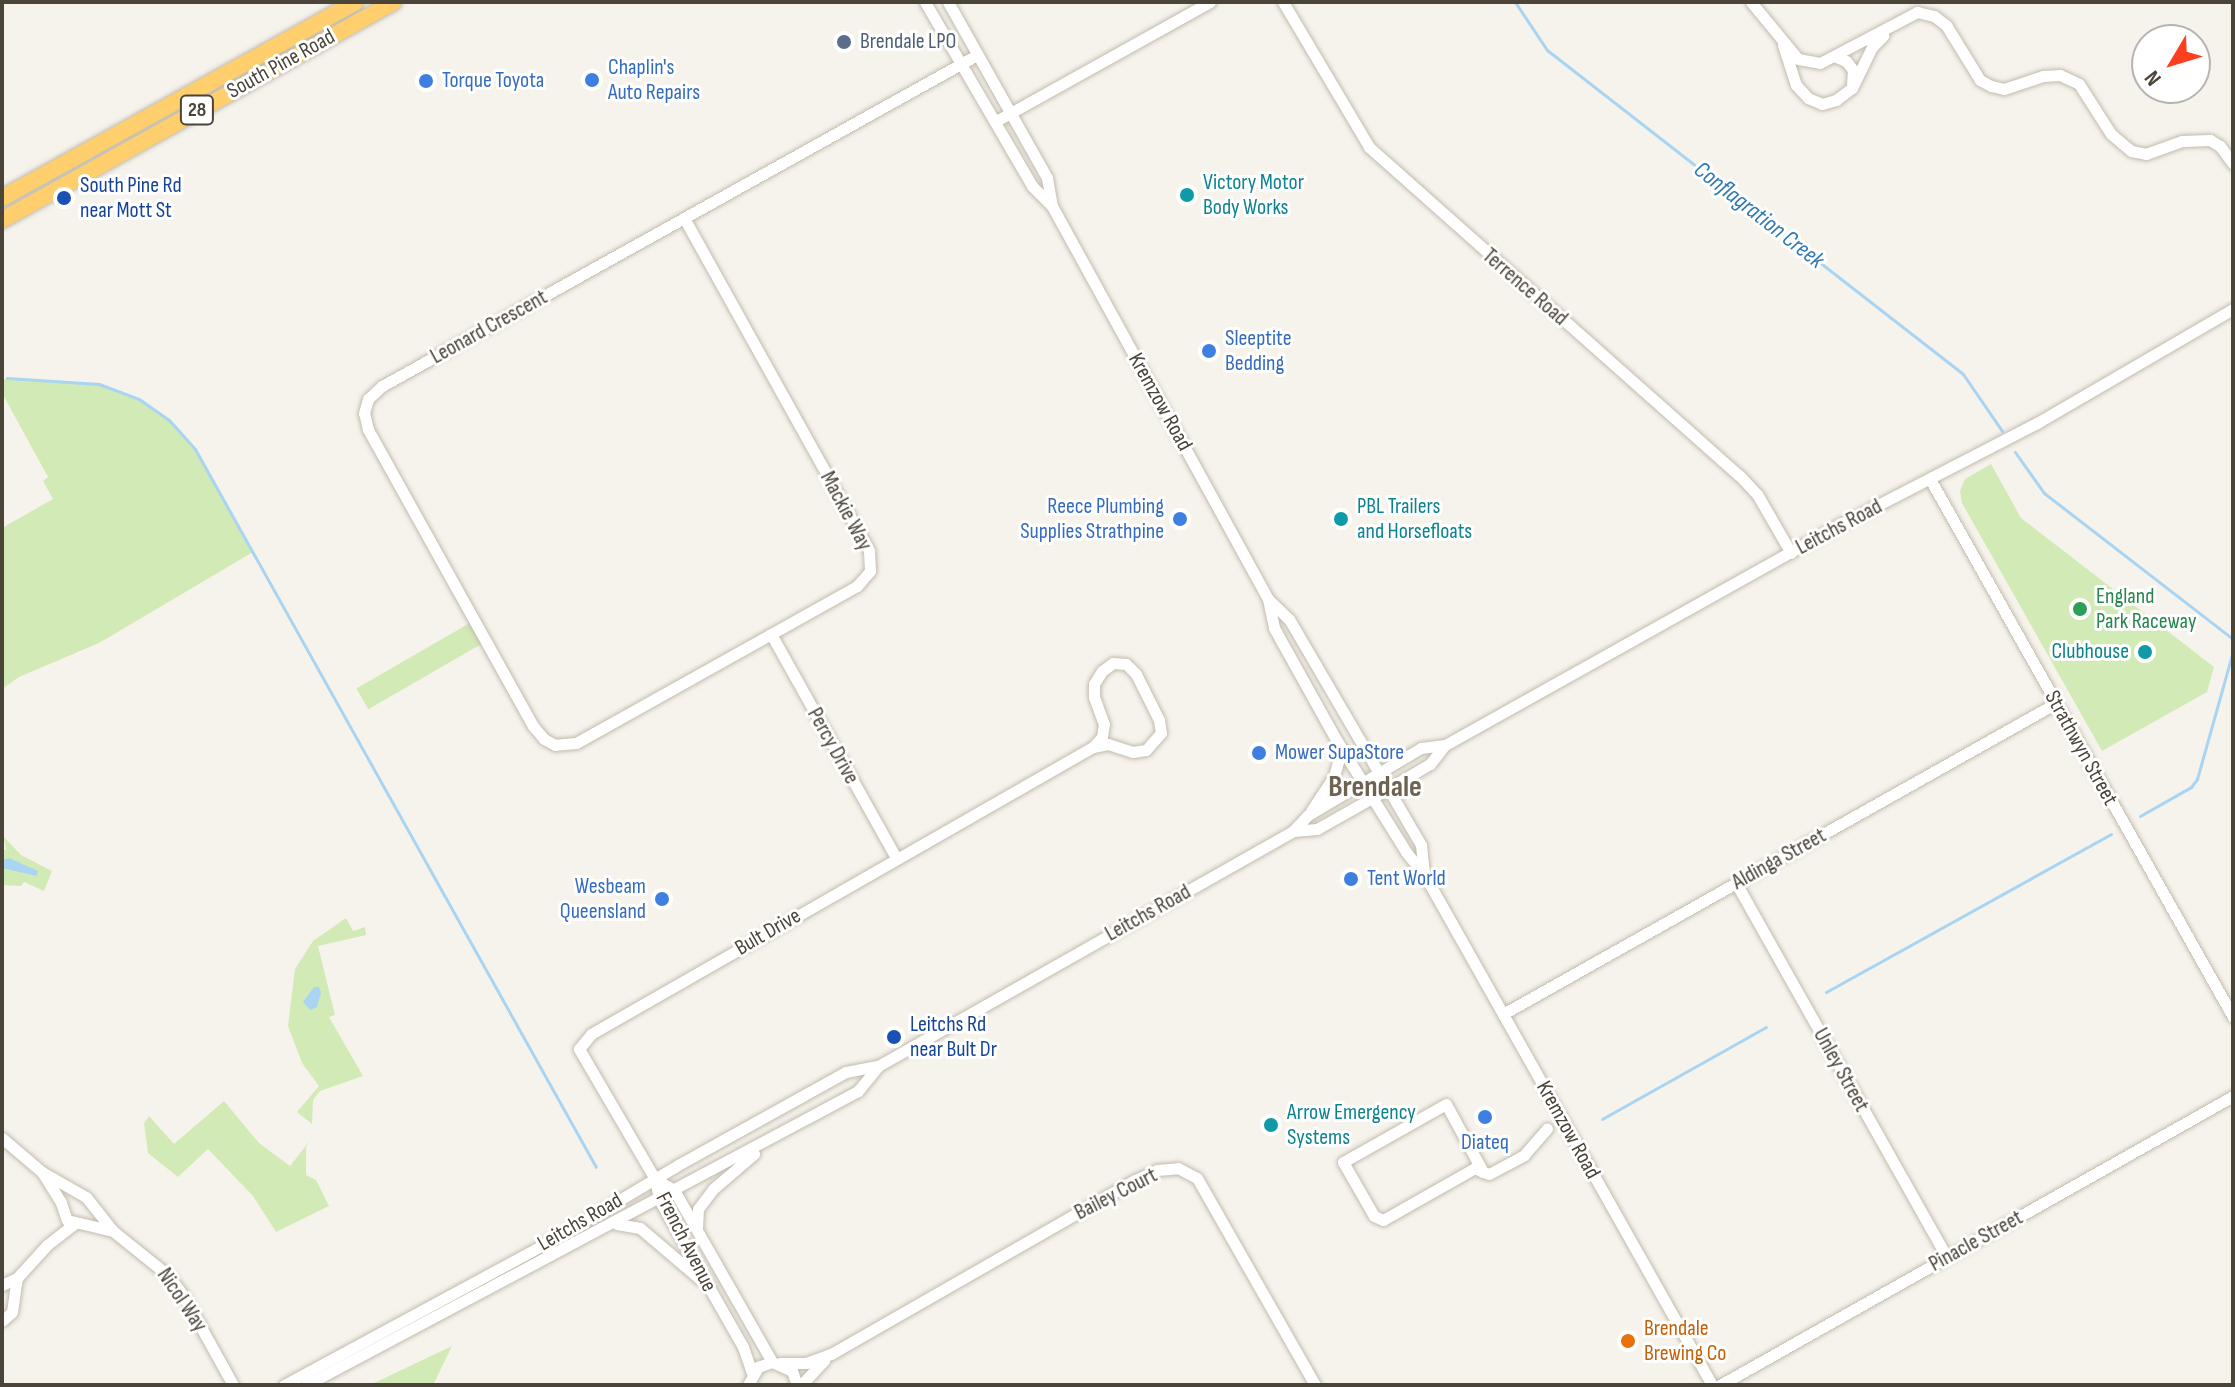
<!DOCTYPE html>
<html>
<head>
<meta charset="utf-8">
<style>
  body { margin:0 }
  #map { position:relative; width:2235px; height:1387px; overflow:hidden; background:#f6f3ec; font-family:"Sofia Sans Condensed",sans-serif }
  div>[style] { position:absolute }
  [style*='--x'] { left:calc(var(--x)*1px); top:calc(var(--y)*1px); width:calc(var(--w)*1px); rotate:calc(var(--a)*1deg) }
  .green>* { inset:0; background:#d2eab5; transform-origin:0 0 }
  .water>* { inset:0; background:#a9d4f2 }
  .stream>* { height:3px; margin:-1.5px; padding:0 1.5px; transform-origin:1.5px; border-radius:1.5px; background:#a9d4f2 }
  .roads { filter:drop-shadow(0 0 2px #c2bbae) drop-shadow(0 0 2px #c2bbae) }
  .minor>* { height:11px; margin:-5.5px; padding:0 5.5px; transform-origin:5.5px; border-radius:5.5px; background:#fff }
  .highway>* { height:16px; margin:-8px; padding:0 8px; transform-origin:8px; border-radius:8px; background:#ffcf6e }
  .dots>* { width:22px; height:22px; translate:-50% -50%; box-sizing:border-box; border:4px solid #fff; border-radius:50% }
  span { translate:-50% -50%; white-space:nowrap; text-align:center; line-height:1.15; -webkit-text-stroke:6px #fff; paint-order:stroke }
  .shield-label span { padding:2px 6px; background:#fff; border:2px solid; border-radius:6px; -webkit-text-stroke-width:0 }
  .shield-label { font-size:20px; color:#4b4439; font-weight:700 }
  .service-label { font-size:22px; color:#4e5e75 }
  .left { translate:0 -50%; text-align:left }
  .street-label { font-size:22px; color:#4b4439 }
  .shop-label { font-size:22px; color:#366cbe }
  .right { translate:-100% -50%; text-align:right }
  .culture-label { font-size:22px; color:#0d838f }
  .transit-label { font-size:22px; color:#164399 }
  .leisure-label { font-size:22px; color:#27864d }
  .food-label { font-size:22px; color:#c56008 }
  .water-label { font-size:24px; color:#2e7ab2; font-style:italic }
  .district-label { font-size:30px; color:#6e6250; font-weight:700 }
  .frame { position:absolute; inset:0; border:4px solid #4b4439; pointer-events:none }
  .north { position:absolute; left:2131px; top:24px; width:80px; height:80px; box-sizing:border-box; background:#fff; border:2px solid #b7b4b0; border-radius:50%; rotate:232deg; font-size:22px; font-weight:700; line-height:32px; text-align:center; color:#4b4439 }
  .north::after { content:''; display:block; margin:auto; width:28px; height:36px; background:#fc3f1d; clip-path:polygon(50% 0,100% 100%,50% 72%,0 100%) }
</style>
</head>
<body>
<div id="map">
  <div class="green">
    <i style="clip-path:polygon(7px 378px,99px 384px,139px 399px,169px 420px,194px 447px,253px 552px,99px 643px,19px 677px,2px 689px,2px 528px,53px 499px,43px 481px,48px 477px,2px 393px,2px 381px)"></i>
    <i style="clip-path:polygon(1991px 464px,2021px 518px,2214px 667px,2207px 692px,2102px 751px,1962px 503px,1960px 491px,1965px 479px)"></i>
    <i style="left:475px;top:620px;width:24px;height:137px;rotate:60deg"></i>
    <i style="clip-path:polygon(3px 836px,21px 855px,52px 871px,44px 891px,24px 882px,21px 886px,2px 885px,2px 851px,6px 849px)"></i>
    <i style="clip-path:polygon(346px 918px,353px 931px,365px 927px,366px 935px,318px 946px,335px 1015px,329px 1017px,363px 1076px,320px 1091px,313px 1100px,312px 1124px,297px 1112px,319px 1086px,302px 1063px,288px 1026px,295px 969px,313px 941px)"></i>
    <i style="clip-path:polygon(224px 1101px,259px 1143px,290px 1166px,309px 1142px,306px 1148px,306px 1175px,316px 1180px,329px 1206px,276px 1232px,253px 1196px,208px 1149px,178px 1177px,148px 1153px,144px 1123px,149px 1116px,174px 1144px)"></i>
    <i style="clip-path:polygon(452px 1346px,433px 1385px,370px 1385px)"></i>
  </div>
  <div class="water">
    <i style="clip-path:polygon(9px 858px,38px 871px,37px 876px,2px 868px,3px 860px)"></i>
    <i style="clip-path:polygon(314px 987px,319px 987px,321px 993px,317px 1007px,310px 1010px,303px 1002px)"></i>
  </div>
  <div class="stream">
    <i style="--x:1515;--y:2;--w:58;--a:56.3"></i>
    <i style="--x:1547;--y:50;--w:527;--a:37.91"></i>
    <i style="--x:1963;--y:374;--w:69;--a:55.6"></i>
    <i style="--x:7;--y:378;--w:92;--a:3.7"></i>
    <i style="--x:99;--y:384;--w:43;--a:20.6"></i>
    <i style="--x:139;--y:399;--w:37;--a:35"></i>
    <i style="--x:169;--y:420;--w:39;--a:48"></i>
    <i style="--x:195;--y:449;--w:822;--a:60.82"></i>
    <i style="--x:2015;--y:452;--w:50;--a:54.7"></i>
    <i style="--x:2044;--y:493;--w:239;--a:37.7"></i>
    <i style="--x:2140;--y:816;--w:59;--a:-29.6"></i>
    <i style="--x:2191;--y:787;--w:10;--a:-53"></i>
    <i style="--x:2197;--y:779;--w:133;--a:-74.3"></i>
    <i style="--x:1826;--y:992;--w:326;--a:-29"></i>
    <i style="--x:1602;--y:1119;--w:188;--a:-29.3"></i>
  </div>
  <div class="roads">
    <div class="minor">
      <i style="--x:925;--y:2;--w:213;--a:59.8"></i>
      <i style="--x:1032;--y:186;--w:28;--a:45"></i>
      <i style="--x:1052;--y:206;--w:448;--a:61.2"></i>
      <i style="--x:1268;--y:599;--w:30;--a:78"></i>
      <i style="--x:1274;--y:628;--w:129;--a:60.9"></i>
      <i style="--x:1337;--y:741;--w:131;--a:58.1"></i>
      <i style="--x:1406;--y:852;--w:28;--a:51"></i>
      <i style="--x:1424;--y:874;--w:587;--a:60.59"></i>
      <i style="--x:948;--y:2;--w:202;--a:60.6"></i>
      <i style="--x:1047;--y:178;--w:27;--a:80"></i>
      <i style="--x:1283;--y:2;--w:169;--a:59.3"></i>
      <i style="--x:1369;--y:147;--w:494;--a:41.6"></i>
      <i style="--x:1739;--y:475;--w:26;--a:47"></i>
      <i style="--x:1757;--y:494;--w:68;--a:60"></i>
      <i style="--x:1751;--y:2;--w:74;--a:50.5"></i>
      <i style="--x:1798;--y:59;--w:22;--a:10"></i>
      <i style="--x:1820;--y:63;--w:110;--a:-27.7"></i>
      <i style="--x:1917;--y:12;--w:17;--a:13"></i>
      <i style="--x:1934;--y:16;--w:15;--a:37"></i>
      <i style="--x:1946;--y:25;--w:65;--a:58.3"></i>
      <i style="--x:1980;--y:80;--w:13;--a:29"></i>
      <i style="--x:1991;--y:86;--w:13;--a:13"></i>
      <i style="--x:2004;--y:89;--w:41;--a:-18.4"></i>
      <i style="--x:2043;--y:76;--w:17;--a:-3"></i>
      <i style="--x:2060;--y:75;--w:21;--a:25"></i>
      <i style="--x:2079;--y:84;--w:59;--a:57.4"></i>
      <i style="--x:2111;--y:134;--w:26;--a:40"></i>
      <i style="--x:2131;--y:151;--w:15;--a:11"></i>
      <i style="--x:2146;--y:154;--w:38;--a:-20"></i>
      <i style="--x:2182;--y:141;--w:28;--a:-2"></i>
      <i style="--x:2210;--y:140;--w:12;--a:31"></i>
      <i style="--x:2220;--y:146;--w:22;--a:54"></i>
      <i style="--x:1783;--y:45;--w:42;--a:72"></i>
      <i style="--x:1796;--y:85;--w:18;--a:47"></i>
      <i style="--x:1808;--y:98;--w:15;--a:23"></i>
      <i style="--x:1822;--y:104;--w:15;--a:-16"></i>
      <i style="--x:1836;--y:100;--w:20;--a:-37"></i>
      <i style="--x:1852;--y:88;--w:46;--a:-64"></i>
      <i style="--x:1872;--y:47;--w:16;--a:-45"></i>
      <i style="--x:1836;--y:57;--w:11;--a:22"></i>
      <i style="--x:1846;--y:61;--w:11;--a:52"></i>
      <i style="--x:1853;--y:70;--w:14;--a:94"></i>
      <i style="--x:996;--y:121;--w:245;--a:-29.1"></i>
      <i style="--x:684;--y:218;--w:381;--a:60.9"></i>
      <i style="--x:869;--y:551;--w:20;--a:87"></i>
      <i style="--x:870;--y:571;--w:20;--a:131"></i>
      <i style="--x:857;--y:586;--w:322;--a:150.8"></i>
      <i style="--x:576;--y:743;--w:21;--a:175"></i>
      <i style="--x:555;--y:745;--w:13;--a:-151"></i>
      <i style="--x:544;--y:739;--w:17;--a:-130"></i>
      <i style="--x:533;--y:726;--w:340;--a:-119.1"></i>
      <i style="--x:368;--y:429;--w:16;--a:-104"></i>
      <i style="--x:364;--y:413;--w:15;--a:-74"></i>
      <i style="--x:368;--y:399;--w:19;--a:-43"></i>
      <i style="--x:382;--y:386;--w:681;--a:-29.09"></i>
      <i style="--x:1930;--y:479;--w:617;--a:60.61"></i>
      <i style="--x:1269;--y:600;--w:28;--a:44"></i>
      <i style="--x:1289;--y:619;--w:262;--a:59.7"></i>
      <i style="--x:1421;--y:845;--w:28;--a:84"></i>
      <i style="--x:771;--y:634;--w:257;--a:60.8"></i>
      <i style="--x:1311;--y:811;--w:42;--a:-56.7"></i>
      <i style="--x:1334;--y:776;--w:22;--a:-74"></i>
      <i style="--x:1340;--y:755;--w:11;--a:-105"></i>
      <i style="--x:1293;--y:831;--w:24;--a:-5"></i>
      <i style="--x:1317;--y:829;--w:63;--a:-29.4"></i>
      <i style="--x:1372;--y:798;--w:67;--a:-30.4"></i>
      <i style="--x:1430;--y:764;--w:24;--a:-52"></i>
      <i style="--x:1736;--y:883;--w:429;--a:60.6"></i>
      <i style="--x:1503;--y:1014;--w:634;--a:-29.35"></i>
      <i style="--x:2;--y:1138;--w:52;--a:40.4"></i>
      <i style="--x:42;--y:1172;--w:36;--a:58"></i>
      <i style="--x:61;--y:1203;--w:18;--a:71"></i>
      <i style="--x:67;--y:1220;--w:47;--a:13.4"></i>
      <i style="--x:42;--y:1172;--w:51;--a:29.6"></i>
      <i style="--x:86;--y:1197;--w:43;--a:51.5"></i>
      <i style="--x:113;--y:1231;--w:72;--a:38.8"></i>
      <i style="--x:169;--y:1276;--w:24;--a:54"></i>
      <i style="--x:183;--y:1295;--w:103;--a:60.9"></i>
      <i style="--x:1483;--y:1172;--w:77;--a:-118.6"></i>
      <i style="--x:1446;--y:1104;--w:118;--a:150.6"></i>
      <i style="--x:1343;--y:1162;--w:62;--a:60.1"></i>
      <i style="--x:1374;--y:1216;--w:10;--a:24"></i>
      <i style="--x:1383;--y:1220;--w:106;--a:-29.5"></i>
      <i style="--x:1475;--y:1168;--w:9;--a:27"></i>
      <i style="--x:1483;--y:1172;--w:6;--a:18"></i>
      <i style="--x:1489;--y:1174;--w:40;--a:-28"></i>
      <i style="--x:1524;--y:1155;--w:35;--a:-49"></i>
      <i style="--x:655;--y:1179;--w:22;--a:30"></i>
      <i style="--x:674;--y:1190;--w:198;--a:60.3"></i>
      <i style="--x:617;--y:1224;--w:23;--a:10"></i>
      <i style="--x:640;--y:1228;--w:79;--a:40.4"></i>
      <i style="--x:697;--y:1228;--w:19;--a:-87"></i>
      <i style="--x:698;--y:1209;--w:25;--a:-53"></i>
      <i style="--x:713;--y:1189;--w:54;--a:-40.5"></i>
      <i style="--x:2;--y:1285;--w:17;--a:-25"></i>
      <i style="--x:17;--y:1278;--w:45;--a:-47.7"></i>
      <i style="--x:47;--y:1245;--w:36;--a:-38"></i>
      <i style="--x:2;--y:1321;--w:13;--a:-42"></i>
      <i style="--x:12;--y:1312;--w:34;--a:-82"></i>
      <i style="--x:780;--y:1363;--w:26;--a:0"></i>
      <i style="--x:806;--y:1363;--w:27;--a:-20"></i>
      <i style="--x:831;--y:1354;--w:350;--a:-29.8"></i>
      <i style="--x:1135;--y:1180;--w:24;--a:-24"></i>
      <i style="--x:1157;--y:1170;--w:21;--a:-5"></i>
      <i style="--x:1178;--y:1168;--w:21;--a:28"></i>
      <i style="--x:1197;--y:1178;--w:238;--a:60.3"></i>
      <i style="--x:752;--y:1373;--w:28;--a:-109"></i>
      <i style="--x:743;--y:1347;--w:170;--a:-119.6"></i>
      <i style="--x:659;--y:1199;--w:20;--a:-101"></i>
      <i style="--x:655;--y:1179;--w:151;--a:-120.3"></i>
      <i style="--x:579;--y:1049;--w:19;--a:-51"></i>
      <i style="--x:591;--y:1034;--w:578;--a:-29.76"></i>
      <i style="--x:1093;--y:747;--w:15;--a:-11"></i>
      <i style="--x:1108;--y:744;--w:26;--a:18"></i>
      <i style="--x:1133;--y:752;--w:13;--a:-9"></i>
      <i style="--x:1146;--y:750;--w:23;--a:-49"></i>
      <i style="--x:1161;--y:733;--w:13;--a:-99"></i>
      <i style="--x:1159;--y:720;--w:51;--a:-116.6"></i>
      <i style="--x:1136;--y:674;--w:14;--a:-135"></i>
      <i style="--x:1126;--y:664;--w:13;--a:-176"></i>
      <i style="--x:1113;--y:663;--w:14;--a:144"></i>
      <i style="--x:1102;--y:671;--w:15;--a:122"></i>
      <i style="--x:1094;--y:684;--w:13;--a:90"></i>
      <i style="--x:1094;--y:697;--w:29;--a:70"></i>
      <i style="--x:1104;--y:724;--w:13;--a:99"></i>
      <i style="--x:1102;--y:737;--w:13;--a:132"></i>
      <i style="--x:284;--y:1385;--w:307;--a:-28.4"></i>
      <i style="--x:554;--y:1239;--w:144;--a:-30.8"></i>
      <i style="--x:678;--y:1165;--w:192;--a:-29"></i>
      <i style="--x:846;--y:1072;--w:33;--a:-11"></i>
      <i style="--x:878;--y:1066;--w:477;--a:-29.5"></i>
      <i style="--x:1293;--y:831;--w:22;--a:-47"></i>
      <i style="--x:1308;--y:815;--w:131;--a:-30.7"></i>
      <i style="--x:1421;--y:748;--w:24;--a:-7"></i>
      <i style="--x:1445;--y:745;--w:456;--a:-29.2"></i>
      <i style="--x:1843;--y:523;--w:218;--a:-27.3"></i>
      <i style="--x:2037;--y:423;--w:227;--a:-30.2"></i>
      <i style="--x:306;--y:1385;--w:625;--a:-28.04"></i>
      <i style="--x:858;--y:1091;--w:32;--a:-51"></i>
      <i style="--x:748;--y:1385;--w:21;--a:-61"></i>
      <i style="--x:758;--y:1367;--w:15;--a:-20"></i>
      <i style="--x:772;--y:1362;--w:22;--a:24"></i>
      <i style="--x:792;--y:1371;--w:15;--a:70"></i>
      <i style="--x:801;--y:1385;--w:34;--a:-47"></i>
      <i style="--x:1720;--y:1385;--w:589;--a:-29.39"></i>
    </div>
    <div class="highway">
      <i style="--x:2;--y:198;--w:404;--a:-29"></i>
      <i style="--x:2;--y:220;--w:448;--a:-29.1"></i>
    </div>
  </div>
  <div class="dots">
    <i style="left:844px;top:42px;background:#5c6f8a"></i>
    <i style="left:592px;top:80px;background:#3f7fe0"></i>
    <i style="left:426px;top:81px;background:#3f7fe0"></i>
    <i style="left:1187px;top:195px;background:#0f9aa8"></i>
    <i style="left:64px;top:198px;background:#1a4fb4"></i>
    <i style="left:1209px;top:351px;background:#3f7fe0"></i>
    <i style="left:1180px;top:519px;background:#3f7fe0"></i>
    <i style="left:1341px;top:519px;background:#0f9aa8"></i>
    <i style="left:2080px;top:609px;background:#2e9e5b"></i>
    <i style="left:2145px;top:652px;background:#0f9aa8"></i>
    <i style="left:1259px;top:753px;background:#3f7fe0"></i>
    <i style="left:1351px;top:879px;background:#3f7fe0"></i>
    <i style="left:662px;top:899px;background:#3f7fe0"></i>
    <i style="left:894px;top:1037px;background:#1a4fb4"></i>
    <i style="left:1485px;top:1117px;background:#3f7fe0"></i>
    <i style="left:1271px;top:1125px;background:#0f9aa8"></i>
    <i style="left:1628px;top:1341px;background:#e8710a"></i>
  </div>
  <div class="shield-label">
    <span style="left:197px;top:110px">28</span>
  </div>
  <div class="service-label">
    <span class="left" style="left:860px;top:42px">Brendale LPO</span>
  </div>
  <div class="street-label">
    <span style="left:281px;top:64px;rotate:-29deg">South Pine Road</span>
    <span style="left:1525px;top:287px;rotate:41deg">Terrence Road</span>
    <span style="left:489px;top:327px;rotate:-29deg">Leonard Crescent</span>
    <span style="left:1160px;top:402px;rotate:61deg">Kremzow Road</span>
    <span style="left:846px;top:511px;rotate:62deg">Mackie Way</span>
    <span style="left:1839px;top:527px;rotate:-28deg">Leitchs Road</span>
    <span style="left:833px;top:746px;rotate:61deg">Percy Drive</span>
    <span style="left:2081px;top:748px;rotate:61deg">Strathwyn Street</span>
    <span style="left:1779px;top:859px;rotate:-29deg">Aldinga Street</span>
    <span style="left:1148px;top:913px;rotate:-29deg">Leitchs Road</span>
    <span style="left:768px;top:932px;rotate:-30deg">Bult Drive</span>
    <span style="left:1841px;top:1070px;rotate:61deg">Unley Street</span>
    <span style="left:1568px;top:1130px;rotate:61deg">Kremzow Road</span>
    <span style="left:1116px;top:1194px;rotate:-27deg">Bailey Court</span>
    <span style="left:580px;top:1222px;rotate:-30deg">Leitchs Road</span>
    <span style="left:1976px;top:1241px;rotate:-29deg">Pinacle Street</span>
    <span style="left:686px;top:1242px;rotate:63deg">French Avenue</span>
    <span style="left:182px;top:1300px;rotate:56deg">Nicol Way</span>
  </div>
  <div class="shop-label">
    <span class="left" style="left:608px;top:80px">Chaplin's<br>Auto Repairs</span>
    <span class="left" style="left:442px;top:81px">Torque Toyota</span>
    <span class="left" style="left:1225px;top:351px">Sleeptite<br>Bedding</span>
    <span class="right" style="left:1164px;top:519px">Reece Plumbing<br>Supplies Strathpine</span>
    <span class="left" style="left:1275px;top:753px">Mower SupaStore</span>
    <span class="left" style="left:1367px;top:879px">Tent World</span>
    <span class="right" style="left:646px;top:899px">Wesbeam<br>Queensland</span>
    <span style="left:1485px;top:1143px">Diateq</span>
  </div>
  <div class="culture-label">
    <span class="left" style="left:1203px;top:195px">Victory Motor<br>Body Works</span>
    <span class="left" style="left:1357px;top:519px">PBL Trailers<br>and Horsefloats</span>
    <span class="right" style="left:2129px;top:652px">Clubhouse</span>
    <span class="left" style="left:1287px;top:1125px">Arrow Emergency<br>Systems</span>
  </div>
  <div class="transit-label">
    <span class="left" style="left:80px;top:198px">South Pine Rd<br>near Mott St</span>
    <span class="left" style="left:910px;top:1037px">Leitchs Rd<br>near Bult Dr</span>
  </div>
  <div class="leisure-label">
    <span class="left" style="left:2096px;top:609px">England<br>Park Raceway</span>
  </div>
  <div class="food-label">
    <span class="left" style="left:1644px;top:1341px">Brendale<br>Brewing Co</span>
  </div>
  <div class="water-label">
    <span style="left:1759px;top:215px;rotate:38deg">Conflagration Creek</span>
  </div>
  <div class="district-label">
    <span style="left:1375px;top:787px">Brendale</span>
  </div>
  <div class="frame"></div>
  <div class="north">N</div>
</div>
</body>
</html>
